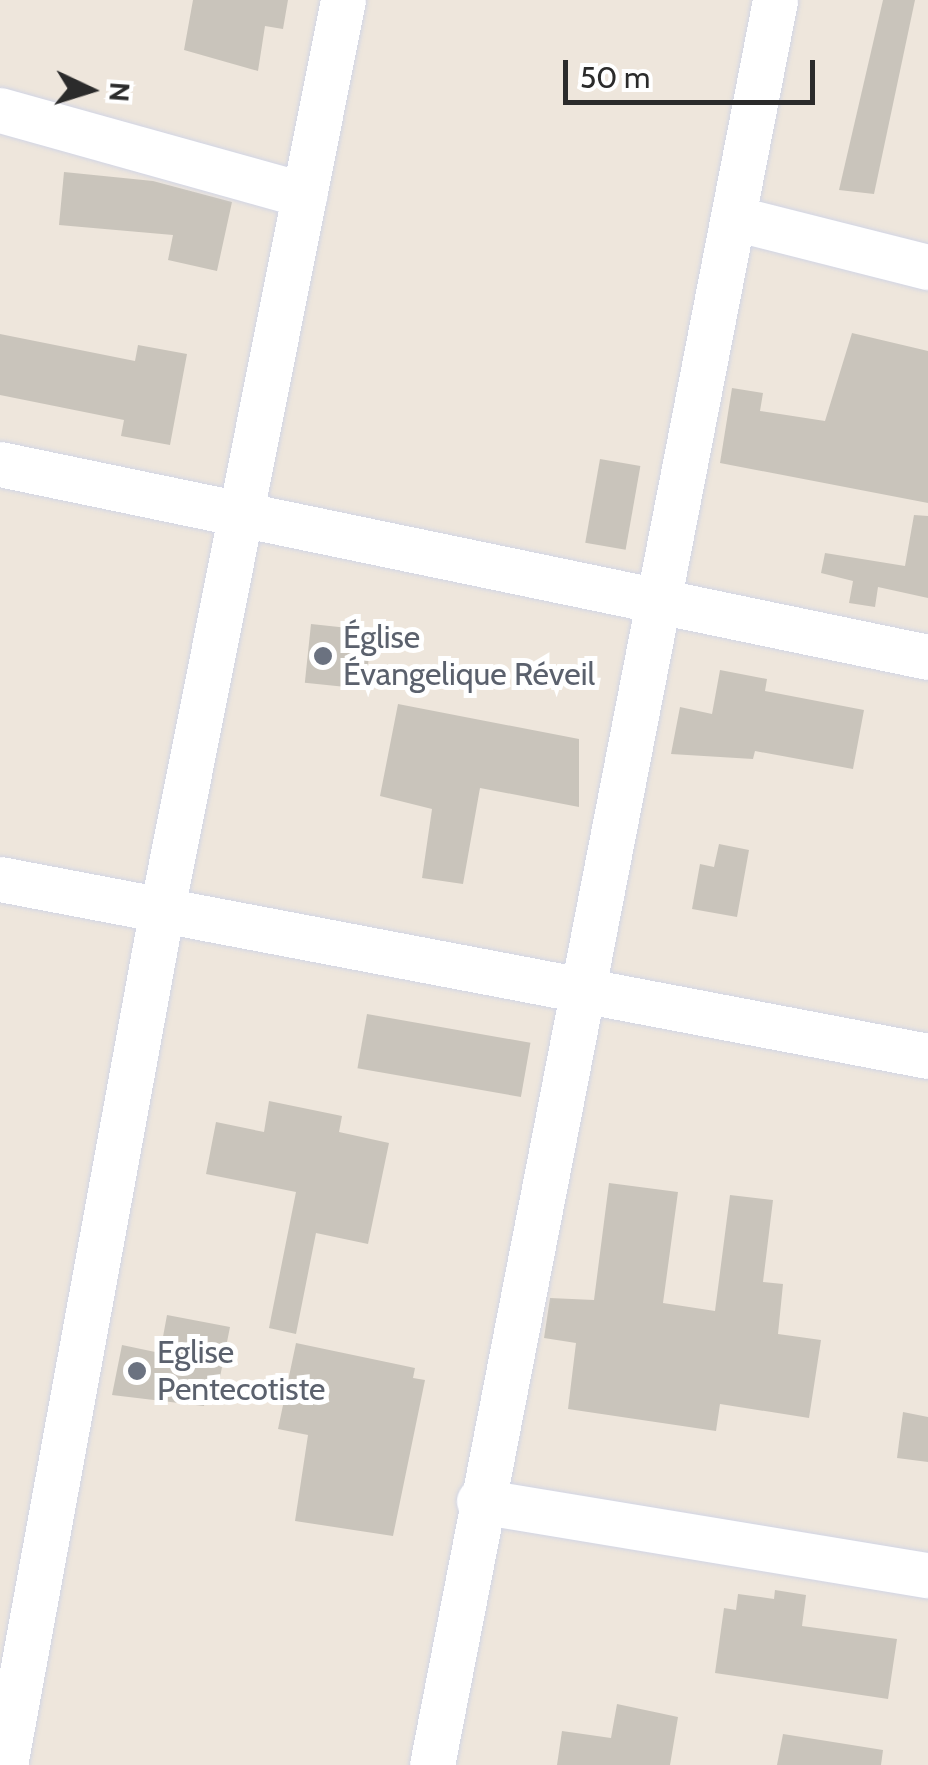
<!DOCTYPE html>
<html>
<head>
<meta charset="utf-8">
<style>
  body { margin:0 }
  #map { position:relative; width:928px; height:1765px; overflow:hidden; background:#eee6dc; font-family:Cabin,sans-serif }
  div>[style] { position:absolute }
  [style*='--x'] { left:calc(var(--x)*1px); top:calc(var(--y)*1px); width:calc(var(--w)*1px); rotate:calc(var(--a)*1deg) }
  .building>* { inset:0; background:#c9c4bb; transform-origin:0 0 }
  .roads { filter:drop-shadow(0 0 2px #d1d5e5) drop-shadow(0 0 2px #d1d5e5) }
  .minor>* { height:45px; margin:-22.5px; padding:0 22.5px; transform-origin:22.5px; border-radius:22.5px; background:#fff }
  .dots>* { width:28px; height:28px; translate:-50% -50%; box-sizing:border-box; border:5px solid #fff; border-radius:50% }
  span { translate:-50% -50%; white-space:nowrap; text-align:center; line-height:1.15; -webkit-text-stroke:10px #fff; paint-order:stroke }
  .worship-label { font-size:32px; color:#5b616d }
  .left { translate:0 -50%; text-align:left }
  .north { position:absolute; left:40px; top:40px; width:100px; height:100px; -webkit-text-stroke:8px #fff; paint-order:stroke; rotate:94deg; font-size:28px; font-weight:700; line-height:40px; text-align:center; color:#2b2b2b }
  .north::after { content:''; display:block; margin:auto; width:35px; height:45px; background:#2b2b2b; clip-path:polygon(50% 0,100% 100%,50% 72%,0 100%) }
  .scale { position:absolute; left:563px; top:60px; width:252px; height:45px; box-sizing:border-box; border:5px solid #2b2b2b; border-top:0; padding-left:12px; font-size:30px; line-height:35px; white-space:nowrap; color:#2b2b2b; -webkit-text-stroke:8px #fff; paint-order:stroke }
</style>
</head>
<body>
<div id="map">
  <div class="building">
    <i style="clip-path:polygon(193px 0,288px 0,283px 29px,265px 26px,258px 71px,184px 50px)"></i>
    <i style="clip-path:polygon(883px 0,915px 0,874px 194px,839px 190px)"></i>
    <i style="clip-path:polygon(64px 172px,153px 181px,232px 202px,217px 271px,168px 260px,173px 235px,59px 225px)"></i>
    <i style="clip-path:polygon(852px 333px,928px 351px,928px 503px,720px 463px,732px 388px,763px 393px,760px 411px,825px 421px)"></i>
    <i style="clip-path:polygon(0 334px,135px 361px,138px 345px,187px 354px,170px 445px,121px 436px,124px 420px,0 395px)"></i>
    <i style="left:600px;top:459px;width:41px;height:85px;rotate:10deg"></i>
    <i style="clip-path:polygon(914px 515px,928px 516px,928px 598px,878px 587px,875px 607px,849px 603px,853px 581px,821px 573px,825px 553px,905px 566px)"></i>
    <i style="left:311px;top:624px;width:61px;height:59px;rotate:6deg"></i>
    <i style="clip-path:polygon(720px 670px,767px 679px,765px 691px,864px 710px,853px 769px,755px 751px,753px 759px,671px 754px,680px 707px,712px 714px)"></i>
    <i style="clip-path:polygon(398px 704px,579px 739px,579px 807px,480px 788px,463px 884px,422px 878px,432px 809px,380px 796px)"></i>
    <i style="clip-path:polygon(719px 844px,749px 850px,737px 917px,692px 909px,700px 864px,714px 867px)"></i>
    <i style="left:367px;top:1014px;width:166px;height:55px;rotate:10deg"></i>
    <i style="clip-path:polygon(269px 1101px,342px 1116px,339px 1132px,389px 1143px,368px 1244px,316px 1233px,296px 1334px,269px 1328px,296px 1192px,206px 1174px,216px 1122px,264px 1132px)"></i>
    <i style="clip-path:polygon(609px 1183px,678px 1192px,663px 1303px,715px 1311px,730px 1195px,773px 1200px,763px 1282px,783px 1284px,778px 1334px,821px 1340px,809px 1418px,720px 1404px,716px 1431px,568px 1409px,576px 1343px,544px 1338px,550px 1298px,594px 1300px)"></i>
    <i style="clip-path:polygon(167px 1315px,230px 1327px,217px 1392px,206px 1391px,204px 1406px,112px 1395px,122px 1345px,160px 1353px)"></i>
    <i style="clip-path:polygon(296px 1343px,415px 1368px,413px 1378px,425px 1380px,393px 1536px,295px 1521px,308px 1435px,278px 1429px)"></i>
    <i style="clip-path:polygon(903px 1412px,928px 1417px,928px 1462px,897px 1458px)"></i>
    <i style="clip-path:polygon(775px 1590px,806px 1595px,802px 1626px,897px 1639px,888px 1699px,715px 1673px,724px 1608px,736px 1610px,738px 1594px,774px 1599px)"></i>
    <i style="clip-path:polygon(617px 1704px,678px 1717px,670px 1765px,557px 1765px,562px 1731px,611px 1738px)"></i>
    <i style="clip-path:polygon(783px 1734px,883px 1750px,881px 1765px,777px 1765px)"></i>
  </div>
  <div class="roads">
    <div class="minor">
      <i style="--x:0;--y:110;--w:316;--a:15.6"></i>
      <i style="--x:734;--y:218;--w:200;--a:14.2"></i>
      <i style="--x:0;--y:464;--w:948;--a:11.75"></i>
      <i style="--x:0;--y:879;--w:945;--a:10.8"></i>
      <i style="--x:479;--y:1501;--w:455;--a:9.4"></i>
      <i style="--x:5;--y:1765;--w:865;--a:-79.61"></i>
      <i style="--x:161;--y:914;--w:932;--a:-78.74"></i>
      <i style="--x:432;--y:1765;--w:1798;--a:-79"></i>
    </div>
  </div>
  <div class="dots">
    <i style="left:323px;top:656px;background:#6b7280"></i>
    <i style="left:137px;top:1371px;background:#6b7280"></i>
  </div>
  <div class="worship-label">
    <span class="left" style="left:343px;top:656px">Église<br>Évangelique Réveil</span>
    <span class="left" style="left:157px;top:1371px">Eglise<br>Pentecotiste</span>
  </div>
  <div class="north">N</div>
  <div class="scale">50 m</div>
</div>
</body>
</html>
